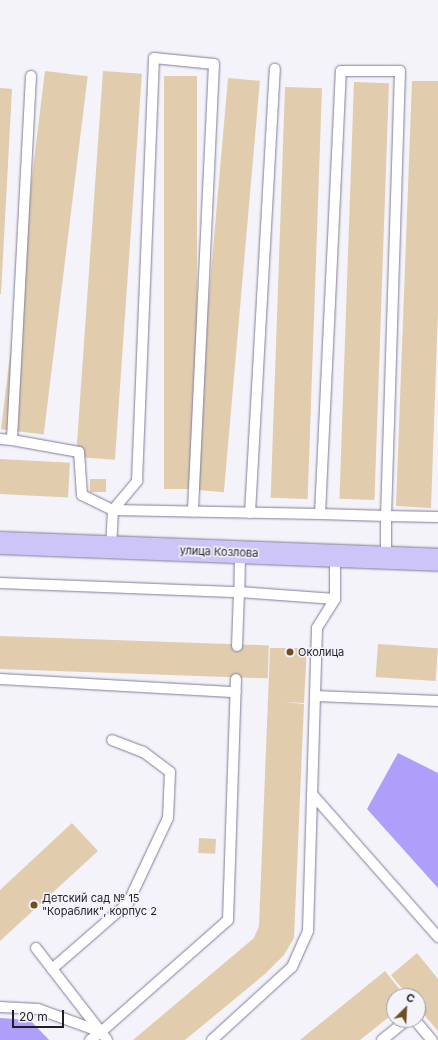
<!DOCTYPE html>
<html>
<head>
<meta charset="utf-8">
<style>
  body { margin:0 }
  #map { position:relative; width:438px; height:1040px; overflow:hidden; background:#f3f3f9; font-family:Inter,sans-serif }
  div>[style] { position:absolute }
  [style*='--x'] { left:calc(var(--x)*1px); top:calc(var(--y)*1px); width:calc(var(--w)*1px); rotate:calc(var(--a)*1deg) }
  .forest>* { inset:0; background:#af9ffa }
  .building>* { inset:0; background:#e1ccae; transform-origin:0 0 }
  .roads { filter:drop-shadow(0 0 1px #807c9a) drop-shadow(0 0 1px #807c9a) }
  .service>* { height:10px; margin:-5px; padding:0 5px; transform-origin:5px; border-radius:5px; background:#fff }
  .primary>* { height:22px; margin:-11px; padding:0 11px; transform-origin:11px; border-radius:11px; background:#cdc4f8 }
  .dots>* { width:11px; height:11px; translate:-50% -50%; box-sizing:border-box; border:2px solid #f3f3f9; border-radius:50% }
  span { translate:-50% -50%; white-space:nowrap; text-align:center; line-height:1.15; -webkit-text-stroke:3px #f3f3f9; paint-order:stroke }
  .street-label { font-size:11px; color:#201e2b }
  .poi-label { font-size:11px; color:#201e2b }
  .left { translate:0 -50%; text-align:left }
  .north { position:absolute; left:386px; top:988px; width:40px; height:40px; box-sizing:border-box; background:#f3f3f9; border:1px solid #9f9ea7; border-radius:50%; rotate:24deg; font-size:11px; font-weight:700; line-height:16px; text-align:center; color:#201e2b }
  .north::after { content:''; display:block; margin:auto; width:14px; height:18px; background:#6c5023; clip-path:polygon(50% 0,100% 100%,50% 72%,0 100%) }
  .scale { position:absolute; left:12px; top:1010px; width:52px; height:18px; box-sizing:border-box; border:2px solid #201e2b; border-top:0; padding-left:5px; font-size:12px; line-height:14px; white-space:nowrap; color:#201e2b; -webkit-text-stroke:3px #f3f3f9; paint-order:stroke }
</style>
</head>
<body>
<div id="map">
  <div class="forest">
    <i style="clip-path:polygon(398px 753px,438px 773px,438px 888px,367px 809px)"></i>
    <i style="clip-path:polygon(0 1018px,30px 1020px,49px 1040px,0 1040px)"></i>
  </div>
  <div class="building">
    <i style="left:45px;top:71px;width:43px;height:361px;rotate:7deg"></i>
    <i style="left:103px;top:71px;width:39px;height:387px;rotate:4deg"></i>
    <i style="left:164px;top:76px;width:33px;height:413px"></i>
    <i style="left:228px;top:78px;width:32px;height:413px;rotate:5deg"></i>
    <i style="clip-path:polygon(412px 81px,438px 81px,438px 310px,431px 508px,396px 506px)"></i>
    <i style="left:354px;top:82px;width:35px;height:417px;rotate:2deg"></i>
    <i style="left:285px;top:87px;width:37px;height:411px;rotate:2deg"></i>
    <i style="clip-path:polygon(0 88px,12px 89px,1px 294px,0 294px)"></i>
    <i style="left:0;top:459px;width:70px;height:35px;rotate:3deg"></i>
    <i style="left:90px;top:479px;width:16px;height:13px"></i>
    <i style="left:0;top:636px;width:269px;height:33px;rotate:2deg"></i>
    <i style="left:378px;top:644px;width:60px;height:33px;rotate:4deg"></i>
    <i style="clip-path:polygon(270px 648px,307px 648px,304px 703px,283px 702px,304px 704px,294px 938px,284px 955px,265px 974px,185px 1040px,133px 1040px,254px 938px,259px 926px)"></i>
    <i style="clip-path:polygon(72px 823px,98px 851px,0 941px,0 890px)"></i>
    <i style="left:199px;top:838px;width:17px;height:15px;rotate:3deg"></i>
    <i style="clip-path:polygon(417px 953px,438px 979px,438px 1031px,418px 1008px,418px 996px,408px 996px,391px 975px)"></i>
    <i style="clip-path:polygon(385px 971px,405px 996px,394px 996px,394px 1013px,360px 1040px,300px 1040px)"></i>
  </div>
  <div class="roads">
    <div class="service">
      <i style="--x:341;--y:71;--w:59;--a:0"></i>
      <i style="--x:400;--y:71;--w:445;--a:91.8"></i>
      <i style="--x:386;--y:516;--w:66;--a:-178.3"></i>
      <i style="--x:320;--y:514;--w:443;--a:-87.3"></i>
      <i style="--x:31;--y:76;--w:364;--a:93"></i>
      <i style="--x:12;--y:440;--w:68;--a:10.2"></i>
      <i style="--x:79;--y:452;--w:43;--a:86"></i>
      <i style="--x:82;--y:495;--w:34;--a:26"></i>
      <i style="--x:113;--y:510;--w:38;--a:93"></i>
      <i style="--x:0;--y:439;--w:12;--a:5"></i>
      <i style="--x:113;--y:510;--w:38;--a:-50"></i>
      <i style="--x:137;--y:481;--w:423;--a:-87.7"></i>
      <i style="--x:154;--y:58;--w:60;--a:5.7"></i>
      <i style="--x:214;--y:64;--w:448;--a:92.7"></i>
      <i style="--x:113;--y:510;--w:207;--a:1.1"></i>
      <i style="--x:250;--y:513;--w:445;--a:-86.8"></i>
      <i style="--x:240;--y:553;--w:39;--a:91"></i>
      <i style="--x:239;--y:592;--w:96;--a:4.2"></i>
      <i style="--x:335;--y:599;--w:5;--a:-90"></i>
      <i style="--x:335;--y:556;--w:43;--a:90"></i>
      <i style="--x:335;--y:599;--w:34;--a:122"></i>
      <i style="--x:317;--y:628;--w:68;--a:91.7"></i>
      <i style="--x:315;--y:696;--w:123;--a:2.3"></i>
      <i style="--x:386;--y:558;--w:42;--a:-90"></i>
      <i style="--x:386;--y:516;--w:52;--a:1.1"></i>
      <i style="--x:0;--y:583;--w:239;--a:2.2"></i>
      <i style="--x:239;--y:592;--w:54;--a:92.1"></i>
      <i style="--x:0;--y:679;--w:236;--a:3.2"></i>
      <i style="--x:312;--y:794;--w:191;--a:48.6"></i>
      <i style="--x:36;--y:948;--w:106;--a:52.3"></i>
      <i style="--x:52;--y:969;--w:101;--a:-41"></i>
      <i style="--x:128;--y:903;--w:94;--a:-64.8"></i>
      <i style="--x:168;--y:818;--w:46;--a:-87.5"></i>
      <i style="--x:170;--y:772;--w:34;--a:-143"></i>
      <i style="--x:143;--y:752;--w:33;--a:-159"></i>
      <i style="--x:0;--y:1007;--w:38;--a:3"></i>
      <i style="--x:38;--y:1009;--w:67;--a:20.1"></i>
      <i style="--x:418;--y:1011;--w:2;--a:-27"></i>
      <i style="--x:415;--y:1020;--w:26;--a:50"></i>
      <i style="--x:90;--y:1040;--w:14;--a:-36"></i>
      <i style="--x:107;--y:1040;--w:10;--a:-127"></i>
      <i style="--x:101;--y:1032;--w:169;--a:-41.4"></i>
      <i style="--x:228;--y:920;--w:241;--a:-88.1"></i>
      <i style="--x:212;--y:1040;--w:108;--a:-42.4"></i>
      <i style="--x:292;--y:967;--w:39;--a:-66"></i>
      <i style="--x:308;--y:931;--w:235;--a:-88.3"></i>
      <i style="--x:382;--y:1040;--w:32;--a:-39"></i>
    </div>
    <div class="primary">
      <i style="--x:0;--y:543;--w:438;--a:2.2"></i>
    </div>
  </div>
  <div class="dots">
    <i style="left:290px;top:652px;background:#6c5023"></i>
    <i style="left:34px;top:905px;background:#6c5023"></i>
  </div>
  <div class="street-label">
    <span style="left:219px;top:552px;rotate:2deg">улица Козлова</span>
  </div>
  <div class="poi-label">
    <span class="left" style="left:298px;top:652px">Околица</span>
    <span class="left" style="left:42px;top:905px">Детский сад № 15<br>"Кораблик", корпус 2</span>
  </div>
  <div class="north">С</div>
  <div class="scale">20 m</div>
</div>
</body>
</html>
